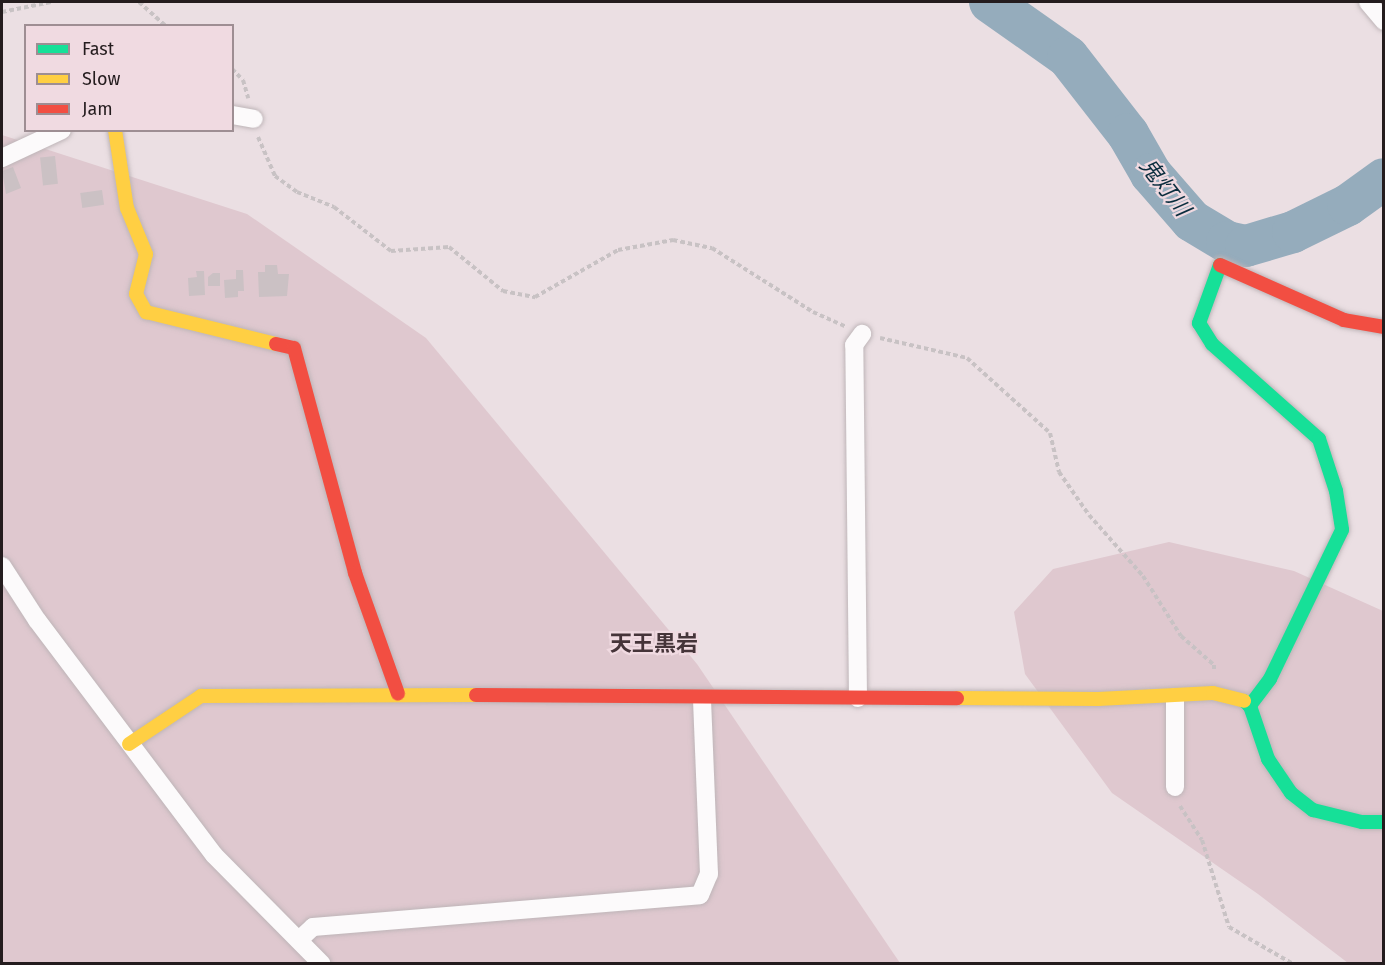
<!DOCTYPE html>
<html>
<head>
<meta charset="utf-8">
<style>
  body { margin:0 }
  #map { position:relative; width:1385px; height:965px; overflow:hidden; background:#ebdfe3; font-family:"Fira Sans","Noto Sans JP",sans-serif }
  div>[style] { position:absolute }
  [style*='--x'] { left:calc(var(--x)*1px); top:calc(var(--y)*1px); width:calc(var(--w)*1px); rotate:calc(var(--a)*1deg) }
  .green>* { inset:0; background:#dfc8cf }
  .river>* { height:42px; margin:-21px; padding:0 21px; transform-origin:21px; border-radius:21px; background:#95acbc }
  .building>* { inset:0; background:#cbc1c4; transform-origin:0 0 }
  .path>* { height:4px; margin-top:-2px; transform-origin:0; background:repeating-linear-gradient(90deg,#c8c2c4 0 4.5px,transparent 0 7.5px) }
  .roads { filter:drop-shadow(0 0 2px #beb5b8) drop-shadow(0 0 2px #beb5b8) }
  .street>* { height:18px; margin:-9px; padding:0 9px; transform-origin:9px; border-radius:9px; background:#fcfafb }
  .fast>* { height:14px; margin:-7px; padding:0 7px; transform-origin:7px; border-radius:7px; background:#16e098 }
  .slow>* { height:14px; margin:-7px; padding:0 7px; transform-origin:7px; border-radius:7px; background:#ffcf43 }
  .jam>* { height:14px; margin:-7px; padding:0 7px; transform-origin:7px; border-radius:7px; background:#f24e42 }
  span { translate:-50% -50%; white-space:nowrap; text-align:center; line-height:1.15; -webkit-text-stroke:4.5px #f0dae1; paint-order:stroke }
  .water-label { font-size:22px; color:#0a2d3e; font-style:italic }
  .neighbourhood-label { font-size:22px; color:#453439; font-weight:700 }
  .frame { position:absolute; inset:0; border:3px solid #241c1e; pointer-events:none }
  .legend { position:absolute; left:24px; top:24px; width:210px; height:108px; box-sizing:border-box; background:#f0dae1; border:2px solid #9e8e93; margin:0; padding:8px 10px; list-style:none; font-size:18px; color:#241c1e }
  .legend li { display:flex; align-items:center; gap:12px; height:30px }
  .legend b { width:30px; border:2px solid #9e8e93 }
</style>
</head>
<body>
<div id="map">
  <div class="green">
    <i style="clip-path:polygon(2px 135px,247px 214px,426px 338px,697px 664px,900px 963px,2px 963px)"></i>
    <i style="clip-path:polygon(1169px 542px,1294px 571px,1383px 611px,1383px 963px,1348px 963px,1258px 894px,1112px 793px,1025px 674px,1014px 612px,1053px 569px)"></i>
  </div>
  <div class="river">
    <i style="--x:990;--y:2;--w:95;--a:35.2"></i>
    <i style="--x:1068;--y:57;--w:98;--a:52.1"></i>
    <i style="--x:1128;--y:134;--w:46;--a:60.1"></i>
    <i style="--x:1151;--y:174;--w:62;--a:48.9"></i>
    <i style="--x:1192;--y:221;--w:41;--a:31"></i>
    <i style="--x:1227;--y:242;--w:19;--a:12"></i>
    <i style="--x:1246;--y:246;--w:49;--a:-16.6"></i>
    <i style="--x:1293;--y:232;--w:61;--a:-26.1"></i>
    <i style="--x:1348;--y:205;--w:44;--a:-35.8"></i>
  </div>
  <div class="building">
    <i style="left:55px;top:156px;width:28px;height:15px;rotate:84deg"></i>
    <i style="clip-path:polygon(13px 167px,21px 188px,6px 194px,2px 171px)"></i>
    <i style="left:102px;top:190px;width:15px;height:22px;rotate:82deg"></i>
    <i style="clip-path:polygon(265px 265px,277px 265px,278px 274px,289px 274px,287px 296px,259px 297px,258px 272px,265px 272px)"></i>
    <i style="clip-path:polygon(236px 270px,243px 270px,244px 291px,238px 291px,238px 297px,225px 298px,224px 280px,236px 279px)"></i>
    <i style="clip-path:polygon(196px 271px,204px 271px,205px 295px,189px 296px,188px 278px,197px 277px)"></i>
    <i style="clip-path:polygon(213px 273px,220px 273px,220px 286px,208px 286px,208px 277px)"></i>
  </div>
  <div class="path">
    <i style="--x:139;--y:2;--w:36;--a:42"></i>
    <i style="--x:2;--y:12;--w:50;--a:-11.5"></i>
    <i style="--x:232;--y:69;--w:16;--a:45"></i>
    <i style="--x:243;--y:80;--w:19;--a:74"></i>
    <i style="--x:258;--y:137;--w:43;--a:66.4"></i>
    <i style="--x:275;--y:176;--w:27;--a:36"></i>
    <i style="--x:297;--y:192;--w:40;--a:22"></i>
    <i style="--x:334;--y:207;--w:72;--a:37.7"></i>
    <i style="--x:391;--y:251;--w:58;--a:-3.9"></i>
    <i style="--x:449;--y:247;--w:70;--a:39.2"></i>
    <i style="--x:503;--y:291;--w:33;--a:11"></i>
    <i style="--x:535;--y:297;--w:95;--a:-29.5"></i>
    <i style="--x:618;--y:250;--w:56;--a:-10.3"></i>
    <i style="--x:673;--y:240;--w:40;--a:12"></i>
    <i style="--x:712;--y:248;--w:120;--a:32.4"></i>
    <i style="--x:813;--y:312;--w:35;--a:24"></i>
    <i style="--x:880;--y:338;--w:89;--a:12.9"></i>
    <i style="--x:967;--y:358;--w:112;--a:42.1"></i>
    <i style="--x:1050;--y:433;--w:40;--a:77"></i>
    <i style="--x:1059;--y:472;--w:52;--a:55.1"></i>
    <i style="--x:1089;--y:515;--w:81;--a:48.5"></i>
    <i style="--x:1143;--y:576;--w:71;--a:57.7"></i>
    <i style="--x:1181;--y:636;--w:44;--a:41.3"></i>
    <i style="--x:1214;--y:665;--w:6;--a:90"></i>
    <i style="--x:1180;--y:806;--w:40;--a:57.1"></i>
    <i style="--x:1202;--y:840;--w:91;--a:72.8"></i>
    <i style="--x:1229;--y:927;--w:74;--a:30"></i>
  </div>
  <div class="roads">
    <div class="street">
      <i style="--x:1368;--y:2;--w:25;--a:50"></i>
      <i style="--x:232;--y:115;--w:22;--a:10"></i>
      <i style="--x:2;--y:158;--w:66;--a:-25"></i>
      <i style="--x:2;--y:566;--w:64;--a:57.1"></i>
      <i style="--x:37;--y:620;--w:294;--a:53"></i>
      <i style="--x:214;--y:855;--w:153;--a:45.3"></i>
      <i style="--x:1175;--y:697;--w:90;--a:90"></i>
      <i style="--x:858;--y:698;--w:353;--a:-90.6"></i>
      <i style="--x:854;--y:345;--w:14;--a:-54"></i>
      <i style="--x:299;--y:940;--w:19;--a:-43"></i>
      <i style="--x:313;--y:927;--w:388;--a:-4.7"></i>
      <i style="--x:700;--y:895;--w:23;--a:-67"></i>
      <i style="--x:709;--y:874;--w:175;--a:-92.3"></i>
    </div>
    <div class="fast">
      <i style="--x:1220;--y:265;--w:62;--a:109.9"></i>
      <i style="--x:1199;--y:323;--w:25;--a:58"></i>
      <i style="--x:1212;--y:344;--w:143;--a:41.6"></i>
      <i style="--x:1319;--y:439;--w:55;--a:71.9"></i>
      <i style="--x:1336;--y:491;--w:39;--a:81"></i>
      <i style="--x:1342;--y:530;--w:165;--a:115.8"></i>
      <i style="--x:1270;--y:679;--w:34;--a:127"></i>
      <i style="--x:1244;--y:701;--w:8;--a:40"></i>
      <i style="--x:1250;--y:706;--w:56;--a:71.2"></i>
      <i style="--x:1268;--y:759;--w:41;--a:55.9"></i>
      <i style="--x:1291;--y:793;--w:28;--a:38"></i>
      <i style="--x:1313;--y:810;--w:50;--a:13.8"></i>
      <i style="--x:1362;--y:822;--w:22;--a:0"></i>
    </div>
    <div class="slow">
      <i style="--x:115;--y:130;--w:79;--a:81.3"></i>
      <i style="--x:127;--y:208;--w:50;--a:67.6"></i>
      <i style="--x:146;--y:254;--w:41;--a:104"></i>
      <i style="--x:136;--y:294;--w:21;--a:61"></i>
      <i style="--x:146;--y:312;--w:134;--a:13.8"></i>
      <i style="--x:957;--y:698;--w:141;--a:0.4"></i>
      <i style="--x:1098;--y:699;--w:115;--a:-3"></i>
      <i style="--x:1213;--y:693;--w:32;--a:14"></i>
      <i style="--x:129;--y:744;--w:87;--a:-33.7"></i>
      <i style="--x:201;--y:696;--w:275;--a:-0.2"></i>
    </div>
    <div class="jam">
      <i style="--x:1220;--y:265;--w:136;--a:23.9"></i>
      <i style="--x:1344;--y:320;--w:41;--a:9.9"></i>
      <i style="--x:276;--y:344;--w:18;--a:13"></i>
      <i style="--x:294;--y:348;--w:233;--a:74.8"></i>
      <i style="--x:355;--y:573;--w:128;--a:70.4"></i>
      <i style="--x:476;--y:695;--w:481;--a:0.4"></i>
    </div>
  </div>
  <div class="water-label">
    <span style="left:1165px;top:187px;rotate:52deg">鬼灯川</span>
  </div>
  <div class="neighbourhood-label">
    <span style="left:654px;top:644px">天王黒岩</span>
  </div>
  <div class="frame"></div>
  <ul class="legend">
  <li><b style="height:8px;background:#16e098"></b>Fast</li>
  <li><b style="height:8px;background:#ffcf43"></b>Slow</li>
  <li><b style="height:8px;background:#f24e42"></b>Jam</li>
  </ul>
</div>
</body>
</html>
